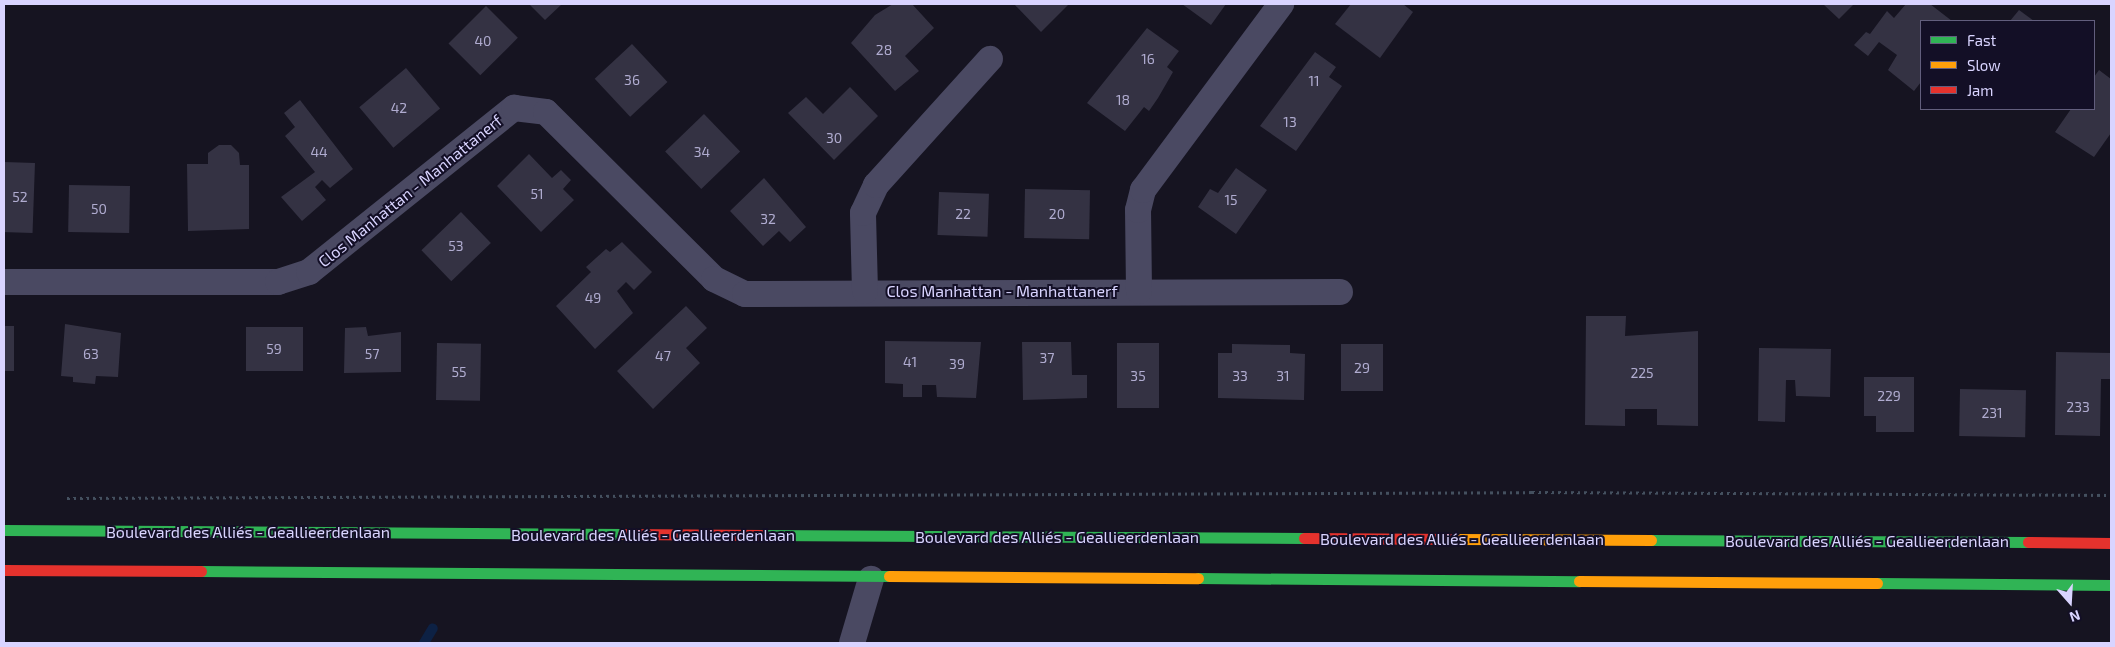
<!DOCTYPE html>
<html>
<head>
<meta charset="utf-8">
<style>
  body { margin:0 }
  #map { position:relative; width:2115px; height:647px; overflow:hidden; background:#161421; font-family:"Exo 2",sans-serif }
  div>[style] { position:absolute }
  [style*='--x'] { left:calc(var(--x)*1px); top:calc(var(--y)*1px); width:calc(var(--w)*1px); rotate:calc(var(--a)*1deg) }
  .stream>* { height:10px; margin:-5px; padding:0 5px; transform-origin:5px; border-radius:5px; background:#0d2144 }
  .building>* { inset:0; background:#343243; transform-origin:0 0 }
  .path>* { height:3px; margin-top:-1.5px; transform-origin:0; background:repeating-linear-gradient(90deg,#44505f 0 2.5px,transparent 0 6.5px) }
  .street>* { height:26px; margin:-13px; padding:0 13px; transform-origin:13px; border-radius:13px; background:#4a4962 }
  .fast>* { height:11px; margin:-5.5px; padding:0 5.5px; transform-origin:5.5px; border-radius:5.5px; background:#30b455 }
  .slow>* { height:11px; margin:-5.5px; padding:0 5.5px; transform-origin:5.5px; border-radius:5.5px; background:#ff9f0a }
  .jam>* { height:11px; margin:-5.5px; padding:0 5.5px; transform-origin:5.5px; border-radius:5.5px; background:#e5322d }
  span { translate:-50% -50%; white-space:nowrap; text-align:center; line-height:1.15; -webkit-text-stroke:4px #130f26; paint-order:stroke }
  .number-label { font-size:14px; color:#b0acd0 }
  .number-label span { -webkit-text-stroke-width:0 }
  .street-label { font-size:16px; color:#d9d4ff }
  .frame { position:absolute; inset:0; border:5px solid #d9d4ff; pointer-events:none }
  .legend { position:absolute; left:1920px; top:20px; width:175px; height:90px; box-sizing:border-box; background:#130f26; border:1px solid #625e7d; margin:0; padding:6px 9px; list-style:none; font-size:15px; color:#d9d4ff }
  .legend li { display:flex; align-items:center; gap:10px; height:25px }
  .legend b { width:25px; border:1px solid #625e7d }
  .north { position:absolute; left:2045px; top:577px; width:50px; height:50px; -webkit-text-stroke:4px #130f26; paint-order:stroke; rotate:161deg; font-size:14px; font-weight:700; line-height:20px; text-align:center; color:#d9d4ff }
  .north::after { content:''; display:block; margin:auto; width:18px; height:22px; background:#d9d4ff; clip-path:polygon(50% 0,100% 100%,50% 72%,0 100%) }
</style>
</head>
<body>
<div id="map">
  <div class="stream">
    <i style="--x:424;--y:643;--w:17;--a:-59"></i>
  </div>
  <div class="building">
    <i style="clip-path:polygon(529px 4px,562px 4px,545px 20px)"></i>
    <i style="clip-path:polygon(893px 4px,912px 4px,934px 28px,905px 56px,919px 71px,895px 91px,851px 43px,875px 15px)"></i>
    <i style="clip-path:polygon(1014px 4px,1069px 4px,1041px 32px)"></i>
    <i style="clip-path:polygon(1182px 4px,1226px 4px,1211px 25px)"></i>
    <i style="clip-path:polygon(1351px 4px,1403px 4px,1413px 12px,1380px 58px,1335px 24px)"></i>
    <i style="clip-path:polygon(1823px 4px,1854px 4px,1839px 19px)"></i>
    <i style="clip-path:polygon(1906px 4px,1930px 4px,1952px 21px,1921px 21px,1921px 82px,1914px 91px,1888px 70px,1897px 55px,1879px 42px,1868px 56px,1854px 45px,1866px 32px,1870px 34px,1887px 11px,1894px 18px)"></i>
    <i style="left:486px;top:6px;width:45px;height:53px;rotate:45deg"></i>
    <i style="clip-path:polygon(2019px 10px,2034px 21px,2010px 21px)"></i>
    <i style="clip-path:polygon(1147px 28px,1179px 51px,1167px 67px,1173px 72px,1158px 98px,1149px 111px,1144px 107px,1125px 131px,1087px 103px)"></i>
    <i style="left:632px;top:44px;width:52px;height:51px;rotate:47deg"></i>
    <i style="clip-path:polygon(1315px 52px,1336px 67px,1329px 77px,1342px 86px,1296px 151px,1260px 126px)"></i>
    <i style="left:406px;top:68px;width:53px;height:61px;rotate:50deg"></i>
    <i style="clip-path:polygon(2099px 70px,2111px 79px,2111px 133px,2094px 157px,2055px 132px,2071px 109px,2094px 109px,2094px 77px)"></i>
    <i style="clip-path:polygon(850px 87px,878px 116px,834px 160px,788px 113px,806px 97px,823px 114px)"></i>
    <i style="clip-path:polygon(300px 100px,353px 169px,330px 188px,322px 180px,315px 187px,326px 200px,302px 221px,281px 197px,315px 172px,285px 136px,295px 127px,284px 113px)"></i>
    <i style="left:704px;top:114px;width:52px;height:54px;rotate:46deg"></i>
    <i style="clip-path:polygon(219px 145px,231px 145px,239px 153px,240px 165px,249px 165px,249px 229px,188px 231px,187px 164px,208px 164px,208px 153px)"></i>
    <i style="clip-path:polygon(529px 154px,552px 178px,561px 170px,571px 180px,563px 189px,574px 200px,541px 232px,497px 186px)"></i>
    <i style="left:4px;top:162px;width:31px;height:70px;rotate:2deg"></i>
    <i style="clip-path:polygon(1236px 168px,1267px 190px,1236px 234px,1198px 207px,1210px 189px,1218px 193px)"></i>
    <i style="clip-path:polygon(764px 178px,806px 227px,790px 242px,779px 231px,763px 246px,730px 211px)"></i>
    <i style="left:69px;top:185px;width:61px;height:47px;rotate:1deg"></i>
    <i style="left:1025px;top:189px;width:65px;height:49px;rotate:1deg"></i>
    <i style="left:939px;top:192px;width:50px;height:43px;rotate:2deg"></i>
    <i style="left:461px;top:212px;width:43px;height:55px;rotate:46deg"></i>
    <i style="clip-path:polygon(622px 242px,652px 272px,634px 290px,626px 282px,617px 291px,633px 313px,595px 349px,556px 306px,591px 272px,586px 267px,606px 249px,610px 252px)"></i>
    <i style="clip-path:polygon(686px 306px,707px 328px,686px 348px,700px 363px,653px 409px,617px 371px)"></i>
    <i style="clip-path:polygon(1586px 316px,1626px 316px,1625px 336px,1698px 331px,1698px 426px,1657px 425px,1657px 409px,1625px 409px,1625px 426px,1585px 425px)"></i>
    <i style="clip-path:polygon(65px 324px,121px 333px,118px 377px,96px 376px,95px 384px,73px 382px,73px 377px,61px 376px)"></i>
    <i style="left:4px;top:326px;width:10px;height:45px"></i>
    <i style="left:246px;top:327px;width:57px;height:44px"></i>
    <i style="clip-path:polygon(366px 327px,368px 336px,401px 332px,401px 372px,344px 373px,345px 328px)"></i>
    <i style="clip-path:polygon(885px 341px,981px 342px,976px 398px,937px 397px,936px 385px,922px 385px,922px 397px,903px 397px,903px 384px,885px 383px)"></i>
    <i style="clip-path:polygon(1022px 342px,1071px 342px,1072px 375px,1087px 375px,1087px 398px,1023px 400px)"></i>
    <i style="left:437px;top:343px;width:44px;height:57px;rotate:1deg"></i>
    <i style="left:1117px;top:343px;width:42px;height:65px"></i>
    <i style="clip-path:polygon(1232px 344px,1290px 345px,1290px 353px,1305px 354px,1304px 400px,1218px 398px,1218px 353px,1232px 353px)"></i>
    <i style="left:1341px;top:344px;width:42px;height:47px"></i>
    <i style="clip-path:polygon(1759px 348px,1831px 349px,1830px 397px,1796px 396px,1795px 380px,1786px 380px,1785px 422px,1758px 421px)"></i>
    <i style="clip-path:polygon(2056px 352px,2111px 353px,2111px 379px,2101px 379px,2100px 436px,2055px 435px)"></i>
    <i style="clip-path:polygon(1864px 377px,1914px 377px,1914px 432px,1876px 432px,1876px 416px,1864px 416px)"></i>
    <i style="left:1960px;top:389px;width:66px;height:47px;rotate:1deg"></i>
  </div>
  <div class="path">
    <i style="--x:67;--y:498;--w:1465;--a:-0.23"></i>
    <i style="--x:1532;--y:492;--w:579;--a:0.3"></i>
  </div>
  <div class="street">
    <i style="--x:4;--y:282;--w:274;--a:0"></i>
    <i style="--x:278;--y:282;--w:33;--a:-18"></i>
    <i style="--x:309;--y:272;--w:263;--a:-38.7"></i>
    <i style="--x:514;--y:108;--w:32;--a:7"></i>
    <i style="--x:546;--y:112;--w:237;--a:44.8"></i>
    <i style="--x:714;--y:279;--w:34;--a:26"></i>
    <i style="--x:745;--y:294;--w:595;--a:-0.19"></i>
    <i style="--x:865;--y:291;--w:78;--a:-91.5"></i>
    <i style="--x:863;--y:213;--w:31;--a:-65"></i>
    <i style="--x:876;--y:185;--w:170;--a:-47.9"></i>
    <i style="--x:1139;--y:291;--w:81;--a:-90.7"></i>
    <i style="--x:1138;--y:210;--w:21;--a:-76"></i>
    <i style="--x:1143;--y:190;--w:232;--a:-53.4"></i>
    <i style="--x:852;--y:643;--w:67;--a:-73.5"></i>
  </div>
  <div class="fast">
    <i style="--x:4;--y:530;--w:619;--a:0.37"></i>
    <i style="--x:763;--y:535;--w:541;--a:0.32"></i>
    <i style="--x:1651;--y:540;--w:377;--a:0.3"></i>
    <i style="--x:201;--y:571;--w:688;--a:0.42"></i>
    <i style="--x:1198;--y:578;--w:381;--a:0.5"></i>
    <i style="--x:1877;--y:583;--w:234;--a:0.5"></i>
  </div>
  <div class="slow">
    <i style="--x:1454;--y:539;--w:197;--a:0.3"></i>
    <i style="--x:889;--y:576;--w:309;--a:0.4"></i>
    <i style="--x:1579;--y:581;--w:298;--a:0.4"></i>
  </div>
  <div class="jam">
    <i style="--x:623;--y:534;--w:140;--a:0.4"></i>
    <i style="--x:1304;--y:538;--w:150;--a:0.4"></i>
    <i style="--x:2028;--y:542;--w:83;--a:0.7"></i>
    <i style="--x:4;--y:570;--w:197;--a:0.3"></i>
  </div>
  <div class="number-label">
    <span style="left:483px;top:41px">40</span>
    <span style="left:884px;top:50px">28</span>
    <span style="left:1148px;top:59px">16</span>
    <span style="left:632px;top:80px">36</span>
    <span style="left:1314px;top:81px">11</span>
    <span style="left:1123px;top:100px">18</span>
    <span style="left:399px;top:108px">42</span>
    <span style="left:1290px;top:122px">13</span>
    <span style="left:834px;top:138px">30</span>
    <span style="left:319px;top:152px">44</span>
    <span style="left:702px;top:152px">34</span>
    <span style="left:537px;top:194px">51</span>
    <span style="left:20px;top:197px">52</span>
    <span style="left:1231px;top:200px">15</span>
    <span style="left:99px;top:209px">50</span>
    <span style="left:963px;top:214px">22</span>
    <span style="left:1057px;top:214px">20</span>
    <span style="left:768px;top:219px">32</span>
    <span style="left:456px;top:246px">53</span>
    <span style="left:593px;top:298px">49</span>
    <span style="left:274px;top:349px">59</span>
    <span style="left:91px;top:354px">63</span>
    <span style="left:372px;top:354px">57</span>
    <span style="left:663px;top:356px">47</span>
    <span style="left:1047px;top:358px">37</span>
    <span style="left:910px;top:362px">41</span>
    <span style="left:957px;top:364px">39</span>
    <span style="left:1362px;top:368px">29</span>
    <span style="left:459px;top:372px">55</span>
    <span style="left:1642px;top:373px">225</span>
    <span style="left:1138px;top:376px">35</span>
    <span style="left:1240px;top:376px">33</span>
    <span style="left:1283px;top:376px">31</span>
    <span style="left:1889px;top:396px">229</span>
    <span style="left:2078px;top:407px">233</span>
    <span style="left:1992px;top:413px">231</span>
  </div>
  <div class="street-label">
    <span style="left:410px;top:191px;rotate:-39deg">Clos Manhattan - Manhattanerf</span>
    <span style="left:1002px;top:291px">Clos Manhattan - Manhattanerf</span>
    <span style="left:248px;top:532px">Boulevard des Alliés - Geallieerdenlaan</span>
    <span style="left:653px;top:535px">Boulevard des Alliés - Geallieerdenlaan</span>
    <span style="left:1057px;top:537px">Boulevard des Alliés - Geallieerdenlaan</span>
    <span style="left:1462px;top:539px">Boulevard des Alliés - Geallieerdenlaan</span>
    <span style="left:1867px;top:541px">Boulevard des Alliés - Geallieerdenlaan</span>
  </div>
  <div class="frame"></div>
  <ul class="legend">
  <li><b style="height:6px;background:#30b455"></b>Fast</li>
  <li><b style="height:6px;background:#ff9f0a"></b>Slow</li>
  <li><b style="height:6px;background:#e5322d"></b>Jam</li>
  </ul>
  <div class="north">N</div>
</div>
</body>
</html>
